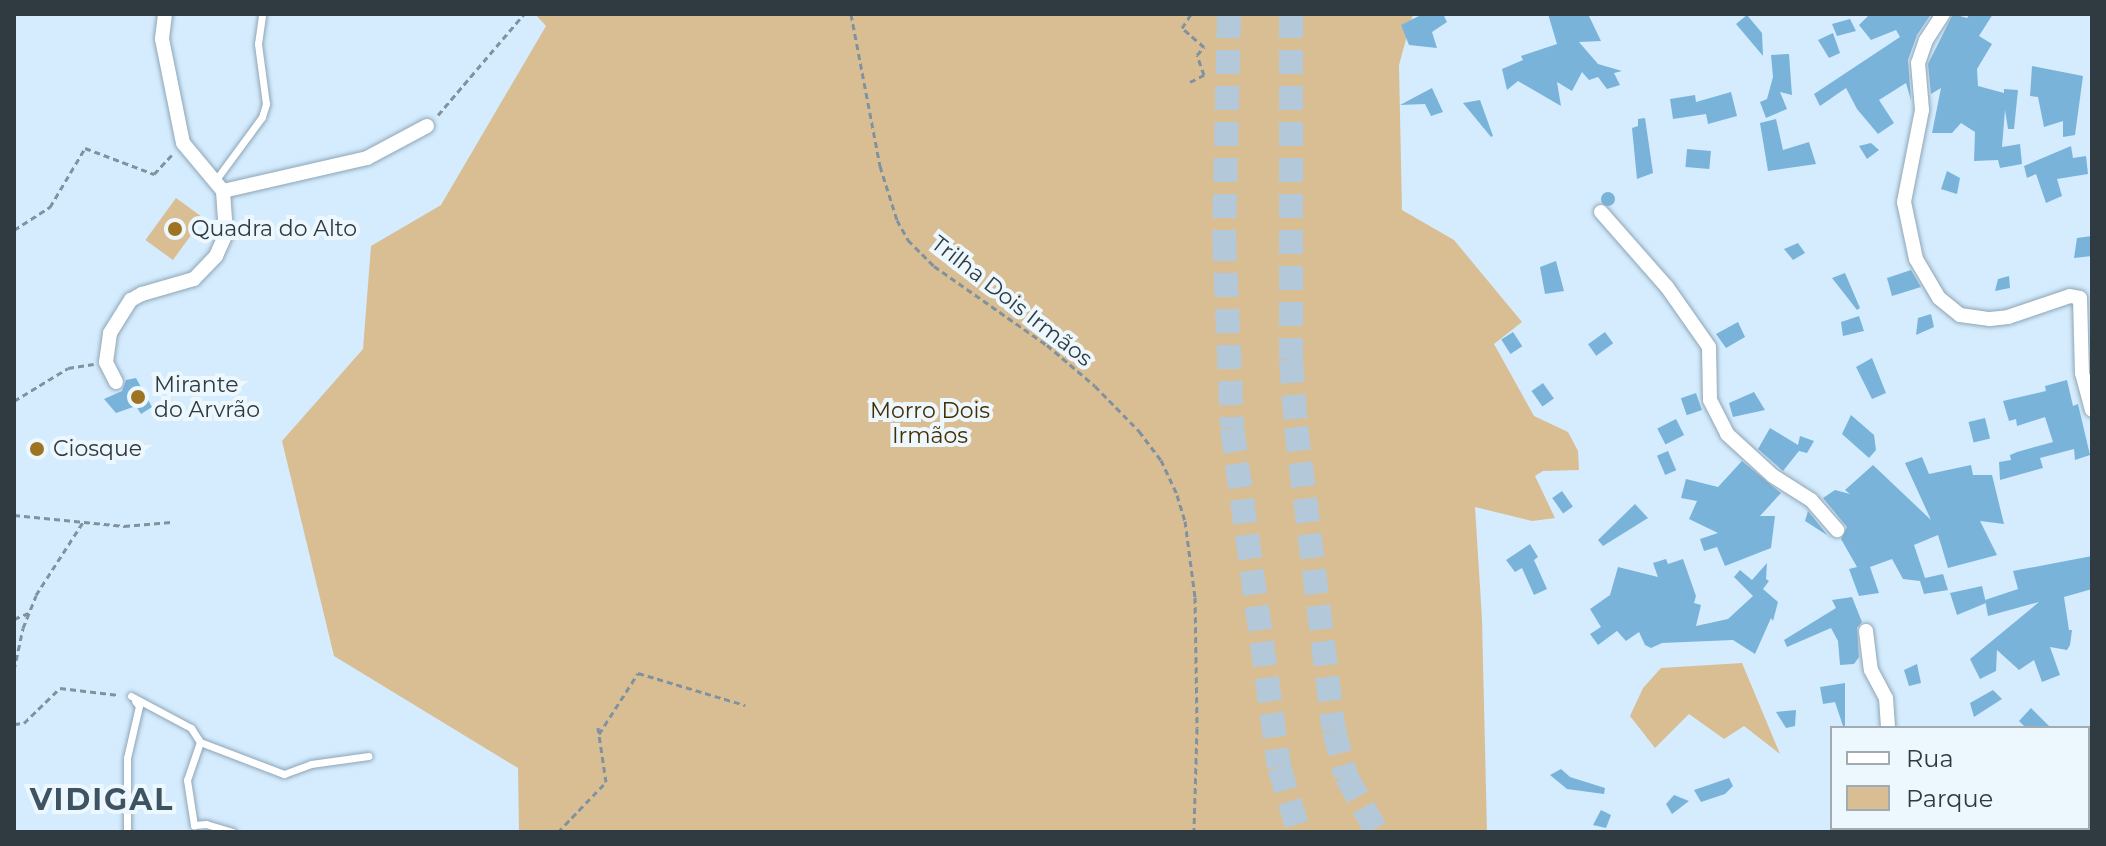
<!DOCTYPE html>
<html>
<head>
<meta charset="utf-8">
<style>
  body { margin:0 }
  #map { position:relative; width:2106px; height:846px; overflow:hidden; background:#d4ecfe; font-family:Montserrat,sans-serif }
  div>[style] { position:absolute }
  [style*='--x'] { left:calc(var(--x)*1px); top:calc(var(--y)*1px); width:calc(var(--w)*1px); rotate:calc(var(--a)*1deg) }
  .green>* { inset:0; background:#d9be94; transform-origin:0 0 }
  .building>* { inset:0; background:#7ab3da; transform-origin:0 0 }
  .round { border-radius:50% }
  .highway-tunnel>* { height:24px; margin-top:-12px; transform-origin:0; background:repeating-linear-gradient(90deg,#b3c8d8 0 24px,transparent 0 36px) }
  .path>* { height:3px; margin-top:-1.5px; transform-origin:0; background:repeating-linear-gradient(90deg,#81929f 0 6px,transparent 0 10px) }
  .roads { filter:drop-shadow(0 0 2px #8ea5b5) drop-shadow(0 0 2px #8ea5b5) }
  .lane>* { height:7px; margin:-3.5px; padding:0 3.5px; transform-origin:3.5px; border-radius:3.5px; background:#fff }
  .street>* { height:14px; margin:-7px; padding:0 7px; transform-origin:7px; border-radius:7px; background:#fff }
  .dots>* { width:22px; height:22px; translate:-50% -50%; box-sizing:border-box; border:4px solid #edf7fe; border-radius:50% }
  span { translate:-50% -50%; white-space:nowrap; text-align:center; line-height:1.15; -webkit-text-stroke:8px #edf7fe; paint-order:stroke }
  .poi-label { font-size:22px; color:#303a41 }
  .left { translate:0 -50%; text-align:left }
  .street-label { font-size:22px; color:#303a41 }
  .park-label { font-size:22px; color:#452e00 }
  .district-label { font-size:30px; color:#3e5361; font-weight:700; letter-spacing:2px }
  .frame { position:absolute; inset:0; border:16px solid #303a41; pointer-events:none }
  .legend { position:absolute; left:1830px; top:726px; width:260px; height:104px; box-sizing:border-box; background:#edf7fe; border:2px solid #a1abb2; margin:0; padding:10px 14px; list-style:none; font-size:24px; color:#303a41 }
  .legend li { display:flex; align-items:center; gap:16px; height:40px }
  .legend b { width:40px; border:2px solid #a1abb2 }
</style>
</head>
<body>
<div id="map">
  <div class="green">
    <i style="clip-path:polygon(535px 14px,1413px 14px,1399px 65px,1402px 210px,1454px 240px,1522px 322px,1494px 344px,1534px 416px,1568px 432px,1578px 451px,1579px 470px,1543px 471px,1535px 476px,1555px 518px,1532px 521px,1475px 507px,1482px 619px,1487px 832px,519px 832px,518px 768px,334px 656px,282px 441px,363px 349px,371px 246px,441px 205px,546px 26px)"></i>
    <i style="left:176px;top:198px;width:34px;height:52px;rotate:36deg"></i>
    <i style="clip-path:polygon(1742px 663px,1780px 754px,1744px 726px,1724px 739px,1689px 714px,1655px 748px,1630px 716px,1643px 688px,1661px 668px)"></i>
  </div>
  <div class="building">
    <i style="clip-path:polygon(1423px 14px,1443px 14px,1447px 22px,1432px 32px,1437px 48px,1409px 45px,1401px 25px)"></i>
    <i style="clip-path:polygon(1548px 14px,1588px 14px,1601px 41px,1579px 42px,1598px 64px,1622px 71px,1614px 73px,1620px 85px,1607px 89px,1598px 77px,1589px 80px,1582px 72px,1572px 91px,1557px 82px,1561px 106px,1518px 81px,1507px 90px,1502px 69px,1523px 60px,1521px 56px,1557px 44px)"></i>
    <i style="clip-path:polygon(1870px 14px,1931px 14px,1917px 35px,1908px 60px,1911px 100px,1906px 83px,1879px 100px,1894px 123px,1878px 134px,1857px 109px,1846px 88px,1820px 106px,1814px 94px,1900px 37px,1896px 30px,1871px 40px,1859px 25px)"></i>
    <i style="clip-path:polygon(1953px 14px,1967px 18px,1970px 14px,1993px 14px,1979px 36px,1992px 44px,1977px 69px,1978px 86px,2004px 93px,2004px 89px,2018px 90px,2014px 129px,2008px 129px,2005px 110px,2002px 147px,2020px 144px,2022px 164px,2000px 168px,1998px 160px,1974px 161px,1975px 132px,1961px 123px,1952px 133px,1932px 133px,1941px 88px,1931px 94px,1928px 64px)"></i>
    <i style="clip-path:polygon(1747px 15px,1762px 33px,1763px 56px,1736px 24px)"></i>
    <i style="clip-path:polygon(1850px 19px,1856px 31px,1837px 36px,1832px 24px)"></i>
    <i style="clip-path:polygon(1833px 33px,1840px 53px,1829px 58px,1818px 40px)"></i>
    <i style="clip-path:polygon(1789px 54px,1792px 95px,1780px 92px,1787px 109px,1766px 118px,1760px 102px,1767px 99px,1773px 77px,1771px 55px)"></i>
    <i style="clip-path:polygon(2032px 66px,2083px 76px,2075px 135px,2063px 137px,2063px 121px,2044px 127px,2038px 97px,2030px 96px)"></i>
    <i style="clip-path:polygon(1432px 88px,1443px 112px,1431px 116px,1425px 104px,1400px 105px)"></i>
    <i style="clip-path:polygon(1731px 92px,1737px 116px,1708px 124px,1706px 114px,1673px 119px,1670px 99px,1695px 95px,1696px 102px)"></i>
    <i style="clip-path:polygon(1480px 100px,1493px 136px,1491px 137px,1463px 103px)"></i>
    <i style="clip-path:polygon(1645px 118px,1653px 173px,1637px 179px,1632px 128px,1638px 126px,1638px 119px)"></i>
    <i style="clip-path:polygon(1776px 119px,1783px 150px,1809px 142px,1816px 164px,1768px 171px,1760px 123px)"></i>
    <i style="clip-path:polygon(1871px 143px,1879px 150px,1867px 159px,1859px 146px)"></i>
    <i style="clip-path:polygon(2071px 146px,2073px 158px,2086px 156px,2088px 174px,2057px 179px,2062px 196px,2046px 203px,2036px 174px,2027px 178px,2024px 166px)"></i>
    <i style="left:1687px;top:149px;width:24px;height:18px;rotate:5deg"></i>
    <i style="clip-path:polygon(1947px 171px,1960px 178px,1957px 194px,1941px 189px)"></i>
    <i class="round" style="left:1601px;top:192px;width:14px;height:14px"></i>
    <i style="clip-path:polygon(2092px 236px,2092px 256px,2074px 258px,2077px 238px)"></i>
    <i style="clip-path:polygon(1798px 243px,1805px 253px,1793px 260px,1784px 249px)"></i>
    <i style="clip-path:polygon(1556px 261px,1564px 291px,1545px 294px,1540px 267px)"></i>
    <i style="clip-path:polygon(1911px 270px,1921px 287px,1892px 296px,1887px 278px)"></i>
    <i style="clip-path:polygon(1845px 273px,1860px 308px,1857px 310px,1832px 278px)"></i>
    <i style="clip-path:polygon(2009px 276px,2010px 288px,1995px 291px,1998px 279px)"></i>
    <i style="clip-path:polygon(1931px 314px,1934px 327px,1916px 335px,1918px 318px)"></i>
    <i style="clip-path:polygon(1859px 316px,1864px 331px,1843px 336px,1841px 322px)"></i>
    <i style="clip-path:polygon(1738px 322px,1745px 337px,1726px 348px,1716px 334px)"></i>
    <i style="left:1513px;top:332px;width:17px;height:14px;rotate:57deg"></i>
    <i style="left:1605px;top:332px;width:14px;height:21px;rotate:54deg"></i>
    <i style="clip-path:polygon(1872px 358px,1886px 393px,1872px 399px,1856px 367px)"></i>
    <i style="clip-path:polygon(136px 378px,152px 407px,141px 414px,136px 406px,116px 413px,104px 399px,122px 391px,126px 380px)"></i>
    <i style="clip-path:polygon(2067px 380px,2073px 406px,2078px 404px,2090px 455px,2075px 460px,2074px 449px,2040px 458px,2043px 468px,2000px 480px,1999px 462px,2011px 460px,2010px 455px,2017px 452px,2053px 442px,2045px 417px,2017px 426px,2016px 419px,2009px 421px,2003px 401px,2046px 391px,2045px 386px)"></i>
    <i style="left:1543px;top:383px;width:19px;height:14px;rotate:55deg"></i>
    <i style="clip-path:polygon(1754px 392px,1765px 410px,1733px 417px,1729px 403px)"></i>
    <i style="left:1696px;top:393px;width:18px;height:16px;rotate:71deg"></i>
    <i style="clip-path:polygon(1851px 415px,1874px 435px,1876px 450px,1869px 458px,1842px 434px)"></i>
    <i style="left:1985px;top:418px;width:21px;height:17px;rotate:76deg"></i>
    <i style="left:1676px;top:419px;width:18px;height:21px;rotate:63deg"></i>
    <i style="clip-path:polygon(1770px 428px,1798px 445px,1800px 436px,1814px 441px,1807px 453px,1799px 451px,1783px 471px,1758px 449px)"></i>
    <i style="left:1668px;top:451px;width:21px;height:12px;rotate:67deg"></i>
    <i style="clip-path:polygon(1922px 457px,1929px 474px,1971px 465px,1973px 475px,1992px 475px,2004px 524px,1980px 521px,1997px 555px,1948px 568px,1938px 535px,1914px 545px,1925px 578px,1943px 574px,1948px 590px,1924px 594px,1920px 581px,1903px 579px,1892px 559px,1870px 567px,1879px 593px,1859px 596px,1849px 569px,1857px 567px,1841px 539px,1847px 527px,1823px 498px,1835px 490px,1850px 494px,1845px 490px,1873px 465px,1931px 520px,1905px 463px)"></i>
    <i style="clip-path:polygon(1742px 461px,1781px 493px,1760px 516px,1775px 516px,1771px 548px,1725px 566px,1717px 547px,1704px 551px,1700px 539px,1718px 533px,1689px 519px,1697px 501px,1681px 498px,1686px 479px,1718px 487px)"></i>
    <i style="left:1562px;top:491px;width:19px;height:12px;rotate:55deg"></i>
    <i style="clip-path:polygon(1635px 504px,1648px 518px,1603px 546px,1598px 540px)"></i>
    <i style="clip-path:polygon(1808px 511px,1829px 537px,1830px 537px,1805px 521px)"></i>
    <i style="clip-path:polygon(1530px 544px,1538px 557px,1534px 560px,1547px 589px,1534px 595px,1522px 568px,1515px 572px,1506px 560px)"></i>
    <i style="clip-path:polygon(2092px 556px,2092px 589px,2064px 597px,2069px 630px,2072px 630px,2070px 645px,2067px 650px,2050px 647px,2060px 675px,2042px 682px,2034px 660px,2019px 670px,1997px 650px,1996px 671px,1980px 679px,1970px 659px,2039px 602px,1988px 616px,1985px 600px,2018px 589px,2013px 571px)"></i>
    <i style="clip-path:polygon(1666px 559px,1668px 564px,1683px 559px,1696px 596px,1694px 603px,1701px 605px,1696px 626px,1728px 619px,1753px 596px,1734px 577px,1740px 570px,1752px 580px,1767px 563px,1766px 579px,1769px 581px,1763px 589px,1778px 602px,1773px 621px,1771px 618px,1755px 654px,1733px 640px,1662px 643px,1651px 648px,1645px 645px,1639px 632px,1626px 641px,1617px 631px,1598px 645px,1590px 634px,1601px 627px,1590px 609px,1610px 595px,1618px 567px,1658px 577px,1653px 563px)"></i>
    <i style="clip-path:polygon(1982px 586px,1986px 603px,1957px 615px,1950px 593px)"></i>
    <i style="clip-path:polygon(1852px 597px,1862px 622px,1857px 628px,1859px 657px,1854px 664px,1840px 665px,1838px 641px,1831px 628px,1787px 647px,1784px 640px,1836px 608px,1832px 600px)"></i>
    <i style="clip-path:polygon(1917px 664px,1921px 683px,1909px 686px,1904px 670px)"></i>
    <i style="clip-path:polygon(1845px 683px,1845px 726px,1843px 726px,1835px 702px,1823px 704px,1820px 687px)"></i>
    <i style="clip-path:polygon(1993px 690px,2002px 699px,1974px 717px,1970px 703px)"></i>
    <i style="clip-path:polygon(2031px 708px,2051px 728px,2026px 728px,2019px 721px)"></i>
    <i style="clip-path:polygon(1796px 710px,1795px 726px,1786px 728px,1776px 712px)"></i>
    <i style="clip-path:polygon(1561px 769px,1570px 777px,1605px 788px,1604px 794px,1567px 789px,1550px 775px)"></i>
    <i style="clip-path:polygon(1729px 778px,1733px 786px,1725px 794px,1701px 802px,1694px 790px)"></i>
    <i style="clip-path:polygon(1674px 795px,1689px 801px,1672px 814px,1666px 804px)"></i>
    <i style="clip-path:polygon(1601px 810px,1611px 815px,1606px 828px,1593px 825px)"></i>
  </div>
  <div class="highway-tunnel">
    <i style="--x:1229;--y:14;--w:223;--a:91.3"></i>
    <i style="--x:1224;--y:237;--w:191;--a:87.6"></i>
    <i style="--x:1232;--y:428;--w:342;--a:82.1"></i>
    <i style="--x:1279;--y:767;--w:68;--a:72.9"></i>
    <i style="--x:1291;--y:14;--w:345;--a:90"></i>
    <i style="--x:1291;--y:359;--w:68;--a:85.8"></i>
    <i style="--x:1296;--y:427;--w:305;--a:82.9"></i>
    <i style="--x:1334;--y:730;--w:48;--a:75.4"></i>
    <i style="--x:1346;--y:776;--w:64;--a:61"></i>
  </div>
  <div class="path">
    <i style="--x:851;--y:14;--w:155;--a:79.2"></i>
    <i style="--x:880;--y:166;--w:57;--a:72.5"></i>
    <i style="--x:897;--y:220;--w:23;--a:61"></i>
    <i style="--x:908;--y:240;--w:37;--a:45"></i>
    <i style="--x:934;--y:266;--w:138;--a:35"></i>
    <i style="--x:1047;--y:345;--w:63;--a:40.5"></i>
    <i style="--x:1095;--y:386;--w:63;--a:45.6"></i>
    <i style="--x:1139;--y:431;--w:36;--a:53"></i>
    <i style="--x:1161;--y:460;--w:38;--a:65"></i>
    <i style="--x:1177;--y:495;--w:27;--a:73"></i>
    <i style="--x:1185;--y:521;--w:77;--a:82.5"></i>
    <i style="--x:1195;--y:597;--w:131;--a:89.1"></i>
    <i style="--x:1197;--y:728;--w:104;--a:91.7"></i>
    <i style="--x:1190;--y:82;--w:16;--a:-27"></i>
    <i style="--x:1204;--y:75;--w:21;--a:-109"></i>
    <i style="--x:1197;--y:55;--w:11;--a:-49"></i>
    <i style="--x:1204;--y:47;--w:29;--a:-139"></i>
    <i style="--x:1182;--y:28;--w:17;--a:-57"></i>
    <i style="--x:438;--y:115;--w:133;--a:-49.6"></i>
    <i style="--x:14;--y:230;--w:43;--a:-32.6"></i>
    <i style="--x:50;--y:207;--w:69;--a:-59.3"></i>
    <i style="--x:85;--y:148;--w:74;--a:20.6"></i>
    <i style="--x:154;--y:174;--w:26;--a:-47"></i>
    <i style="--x:14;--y:401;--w:63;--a:-31.4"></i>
    <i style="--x:68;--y:368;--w:26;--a:-9"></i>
    <i style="--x:14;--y:515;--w:111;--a:5.7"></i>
    <i style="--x:124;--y:526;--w:47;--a:-4.9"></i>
    <i style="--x:14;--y:619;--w:16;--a:-22"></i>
    <i style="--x:14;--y:670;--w:43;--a:-77.9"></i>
    <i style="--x:23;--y:628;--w:35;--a:-68"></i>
    <i style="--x:36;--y:595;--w:87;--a:-57.2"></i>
    <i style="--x:14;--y:724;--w:10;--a:-6"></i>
    <i style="--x:24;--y:723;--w:50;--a:-44.2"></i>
    <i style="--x:60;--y:688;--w:59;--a:6.8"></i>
    <i style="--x:599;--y:734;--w:72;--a:-57.4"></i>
    <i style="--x:638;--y:673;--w:112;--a:16.7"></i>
    <i style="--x:558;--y:832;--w:69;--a:-46.2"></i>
    <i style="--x:606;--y:782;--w:55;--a:-98.4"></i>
  </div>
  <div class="roads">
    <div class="lane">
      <i style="--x:215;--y:181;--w:79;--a:-53.7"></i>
      <i style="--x:262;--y:117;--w:14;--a:-73"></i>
      <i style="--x:266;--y:104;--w:61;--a:-97.6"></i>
      <i style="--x:258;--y:44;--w:30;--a:-82"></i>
      <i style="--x:131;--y:696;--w:68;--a:28.1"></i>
      <i style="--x:191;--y:728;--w:17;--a:57"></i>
      <i style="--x:200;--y:742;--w:90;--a:20.9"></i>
      <i style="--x:284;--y:774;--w:29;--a:-20"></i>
      <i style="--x:311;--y:764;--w:58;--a:-8"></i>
      <i style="--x:200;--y:742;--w:40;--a:108.9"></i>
      <i style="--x:187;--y:780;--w:46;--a:81.2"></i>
      <i style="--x:194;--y:825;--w:12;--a:-5"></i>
      <i style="--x:206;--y:824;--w:28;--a:17"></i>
      <i style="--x:127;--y:832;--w:74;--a:-90"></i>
      <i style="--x:127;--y:758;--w:53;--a:-77"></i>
      <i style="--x:139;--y:706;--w:6;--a:-129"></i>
    </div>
    <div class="street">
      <i style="--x:165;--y:14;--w:25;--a:97"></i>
      <i style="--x:162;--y:39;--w:106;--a:78.6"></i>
      <i style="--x:183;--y:143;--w:62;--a:50.2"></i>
      <i style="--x:223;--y:191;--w:148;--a:-12.9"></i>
      <i style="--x:367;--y:158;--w:68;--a:-28.1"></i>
      <i style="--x:1943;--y:14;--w:31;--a:123"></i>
      <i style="--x:1926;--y:40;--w:24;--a:109"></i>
      <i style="--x:1918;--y:63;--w:47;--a:85.1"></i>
      <i style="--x:1922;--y:110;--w:94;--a:101.1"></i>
      <i style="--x:1904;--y:202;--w:58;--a:78.1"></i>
      <i style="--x:1916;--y:259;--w:45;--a:59.5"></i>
      <i style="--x:1939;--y:298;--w:27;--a:39"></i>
      <i style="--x:1960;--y:315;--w:30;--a:8"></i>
      <i style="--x:1990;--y:319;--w:18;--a:-6"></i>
      <i style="--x:2008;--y:317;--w:65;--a:-18.7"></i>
      <i style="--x:2070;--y:296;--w:10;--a:11"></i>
      <i style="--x:2080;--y:298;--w:75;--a:88.5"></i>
      <i style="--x:2082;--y:373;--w:38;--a:75"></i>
      <i style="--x:1601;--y:212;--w:100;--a:48.7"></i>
      <i style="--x:1667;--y:287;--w:73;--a:55"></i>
      <i style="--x:1709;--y:347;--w:53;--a:88.9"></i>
      <i style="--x:1710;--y:400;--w:38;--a:63"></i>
      <i style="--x:1727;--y:434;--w:62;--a:42.4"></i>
      <i style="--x:1773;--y:476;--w:45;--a:32.3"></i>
      <i style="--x:1811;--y:500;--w:40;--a:49"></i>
      <i style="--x:116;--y:382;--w:22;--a:-117"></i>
      <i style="--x:106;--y:362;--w:29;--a:-82"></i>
      <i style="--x:110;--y:333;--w:39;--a:-58"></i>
      <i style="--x:131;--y:300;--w:13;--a:-29"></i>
      <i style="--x:142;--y:294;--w:54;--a:-16.1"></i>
      <i style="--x:194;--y:279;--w:32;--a:-46"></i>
      <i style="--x:216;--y:256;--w:24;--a:-66"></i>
      <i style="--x:226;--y:234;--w:43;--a:-94"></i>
      <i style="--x:1866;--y:631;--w:39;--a:83"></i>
      <i style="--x:1871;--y:670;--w:32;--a:62"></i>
      <i style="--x:1886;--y:698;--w:30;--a:86"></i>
    </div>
  </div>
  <div class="dots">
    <i style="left:175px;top:229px;background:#9e7423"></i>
    <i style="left:138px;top:397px;background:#9e7423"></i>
    <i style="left:37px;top:449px;background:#9e7423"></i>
  </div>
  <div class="poi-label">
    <span class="left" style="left:191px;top:229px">Quadra do Alto</span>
    <span class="left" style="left:154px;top:397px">Mirante<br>do Arvrão</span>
    <span class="left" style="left:53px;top:449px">Ciosque</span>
  </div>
  <div class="street-label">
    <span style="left:1012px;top:301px;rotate:38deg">Trilha Dois Irmãos</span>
  </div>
  <div class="park-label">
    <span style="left:930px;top:423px">Morro Dois<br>Irmãos</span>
  </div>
  <div class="district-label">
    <span style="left:102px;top:800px">VIDIGAL</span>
  </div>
  <div class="frame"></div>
  <ul class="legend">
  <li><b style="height:10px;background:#fff"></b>Rua</li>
  <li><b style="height:22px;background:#d9be94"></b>Parque</li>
  </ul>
</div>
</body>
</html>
